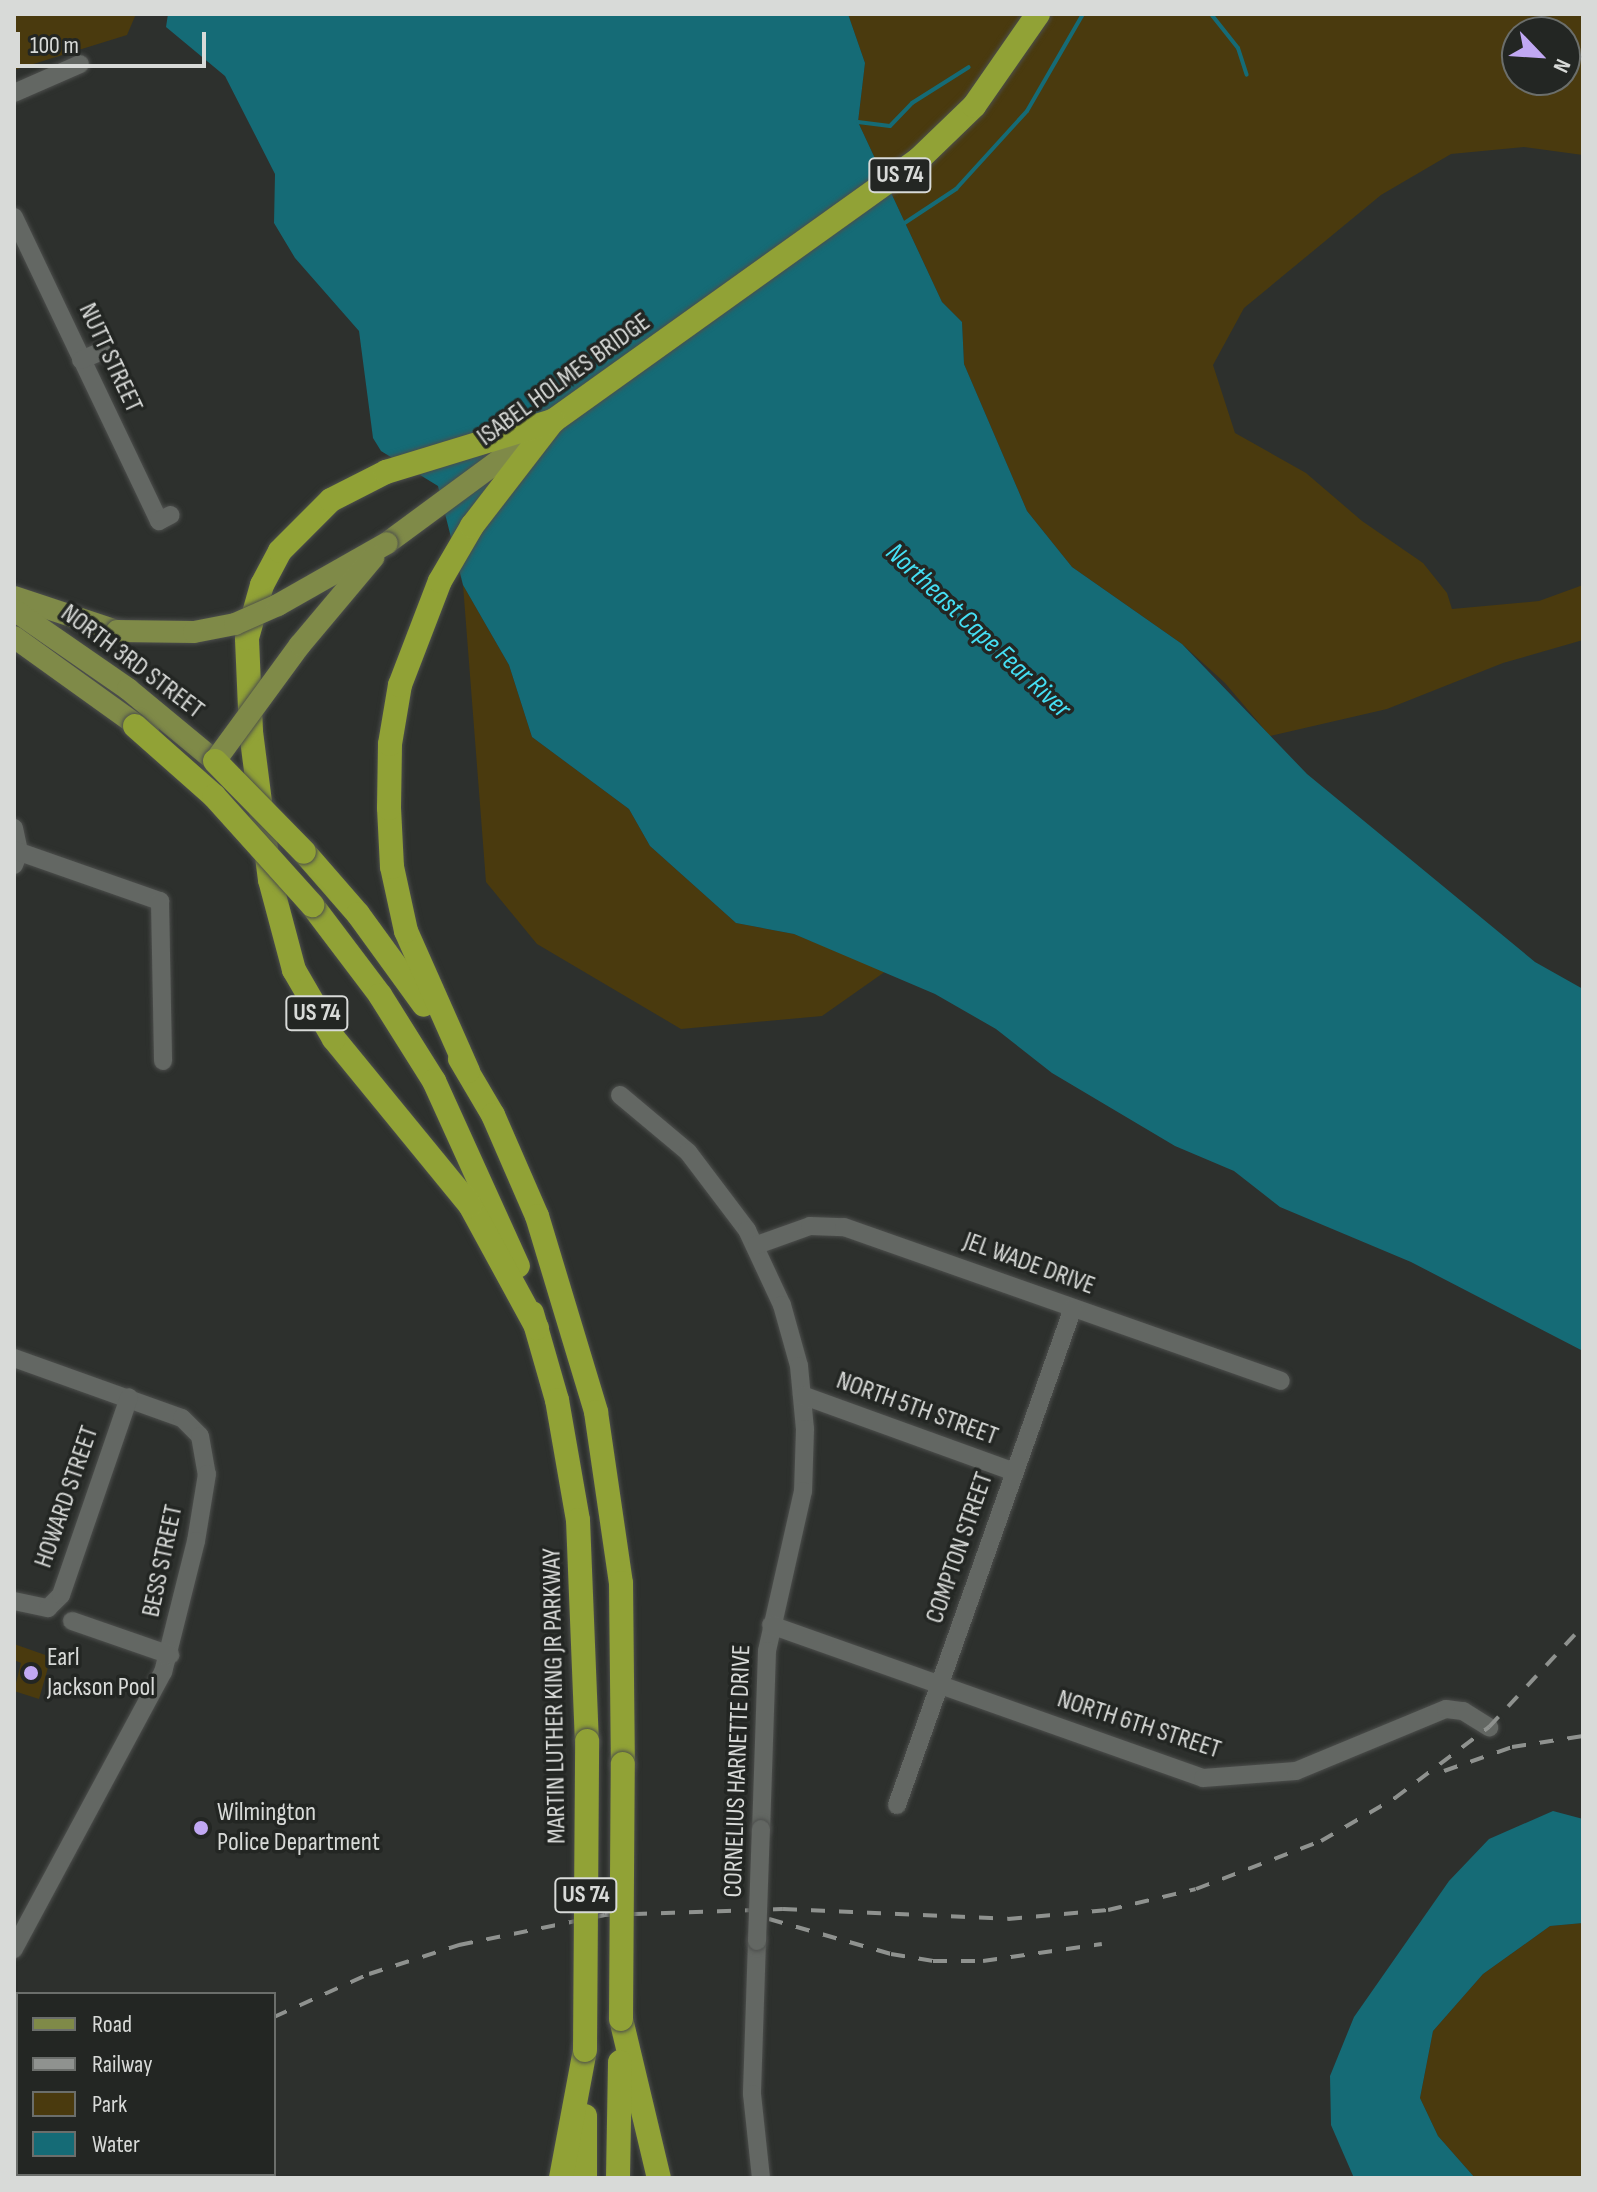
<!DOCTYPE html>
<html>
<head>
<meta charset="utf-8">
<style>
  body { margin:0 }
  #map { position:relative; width:1597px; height:2192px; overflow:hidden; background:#2d302d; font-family:"Sofia Sans Condensed",sans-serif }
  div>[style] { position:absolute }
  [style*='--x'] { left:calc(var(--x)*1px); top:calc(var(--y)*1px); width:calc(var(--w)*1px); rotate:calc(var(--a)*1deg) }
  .green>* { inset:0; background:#4a3a0e }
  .water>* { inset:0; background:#156b76 }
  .stream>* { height:4px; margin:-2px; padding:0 2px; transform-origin:2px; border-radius:2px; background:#156b76 }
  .roads { filter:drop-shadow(0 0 2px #4c4e4c) drop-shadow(0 0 2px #4c4e4c) }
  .minor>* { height:18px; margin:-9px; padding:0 9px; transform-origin:9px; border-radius:9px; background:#636763 }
  .major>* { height:22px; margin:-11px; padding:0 11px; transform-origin:11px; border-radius:11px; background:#7f8a48 }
  .highway>* { height:24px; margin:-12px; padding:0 12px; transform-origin:12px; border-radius:12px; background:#91a236 }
  .rail>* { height:4px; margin-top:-2px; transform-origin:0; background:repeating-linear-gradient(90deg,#8f928f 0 14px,transparent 0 28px) }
  .bridges { filter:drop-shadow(0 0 2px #4c4e4c) drop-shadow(0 0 2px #4c4e4c) }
  .minor-bridge>* { height:18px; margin:-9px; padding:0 9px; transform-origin:9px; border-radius:9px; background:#636763 }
  .major-bridge>* { height:22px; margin:-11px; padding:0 11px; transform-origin:11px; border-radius:11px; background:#7f8a48 }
  .highway-bridge>* { height:24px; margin:-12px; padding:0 12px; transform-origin:12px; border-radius:12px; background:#91a236 }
  .dots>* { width:22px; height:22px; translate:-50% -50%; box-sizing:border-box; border:4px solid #232623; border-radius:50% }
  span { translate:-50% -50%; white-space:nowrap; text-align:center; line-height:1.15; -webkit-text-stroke:7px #232623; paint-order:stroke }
  .shield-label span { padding:2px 6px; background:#232623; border:2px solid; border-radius:6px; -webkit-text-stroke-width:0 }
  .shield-label { font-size:24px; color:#d8dad8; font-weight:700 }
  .street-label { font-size:26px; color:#d8dad8 }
  .poi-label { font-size:26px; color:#d8dad8 }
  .left { translate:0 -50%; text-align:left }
  .water-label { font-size:28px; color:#45dff4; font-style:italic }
  .frame { position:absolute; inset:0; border:16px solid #d8dad8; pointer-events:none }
  .legend { position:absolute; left:16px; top:1992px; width:260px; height:184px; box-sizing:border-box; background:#232623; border:2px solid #6b6e6b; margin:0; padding:10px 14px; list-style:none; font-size:24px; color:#d8dad8 }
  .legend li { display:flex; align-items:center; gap:16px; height:40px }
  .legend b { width:40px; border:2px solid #6b6e6b }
  .north { position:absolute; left:1501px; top:16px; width:80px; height:80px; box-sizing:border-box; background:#232623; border:2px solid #6b6e6b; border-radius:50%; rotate:115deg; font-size:22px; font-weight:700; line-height:32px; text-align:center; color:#d8dad8 }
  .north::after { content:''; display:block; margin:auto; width:28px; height:36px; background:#c1a8f3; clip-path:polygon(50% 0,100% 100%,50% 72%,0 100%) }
  .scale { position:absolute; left:16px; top:32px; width:190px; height:36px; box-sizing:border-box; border:4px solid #d8dad8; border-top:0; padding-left:10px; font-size:24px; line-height:28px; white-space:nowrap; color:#d8dad8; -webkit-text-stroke:6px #232623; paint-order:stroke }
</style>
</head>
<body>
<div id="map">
  <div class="green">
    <i style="clip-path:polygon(14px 14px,136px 14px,127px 35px,14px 70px)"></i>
    <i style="clip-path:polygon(evenodd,848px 14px,1583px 14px,1583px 155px,1524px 147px,1451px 154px,1381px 195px,1244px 308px,1213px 365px,1235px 433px,1306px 473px,1362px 521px,1423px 563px,1447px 593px,1452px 609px,1539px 601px,1583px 585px,1583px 640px,1503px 663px,1387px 709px,1270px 736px,1225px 683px,1182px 644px,1072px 567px,1027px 511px,964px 364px,962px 322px,942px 302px,858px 122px,865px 63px,848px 14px,1517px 32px,1565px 32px,1565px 80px,1517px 80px,1517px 32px)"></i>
    <i style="clip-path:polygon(463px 585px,509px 665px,532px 737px,629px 809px,650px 846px,736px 923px,794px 934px,886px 971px,822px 1016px,681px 1029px,537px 944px,486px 882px)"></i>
    <i style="clip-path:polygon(14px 1644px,51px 1657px,39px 1699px,14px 1691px,21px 1663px,14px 1660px)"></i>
    <i style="clip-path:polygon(1583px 1923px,1583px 2178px,1475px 2178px,1438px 2136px,1420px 2098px,1433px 2031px,1483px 1974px,1550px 1926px)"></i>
  </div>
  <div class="water">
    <i style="clip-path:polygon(168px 14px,848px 14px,865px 63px,858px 122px,942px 302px,962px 322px,964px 364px,1027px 511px,1072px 567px,1182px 644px,1307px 774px,1535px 962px,1583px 989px,1583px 1351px,1411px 1262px,1280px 1207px,1234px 1171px,1175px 1146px,1052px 1073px,996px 1029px,935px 994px,794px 934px,736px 923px,650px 846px,629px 809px,532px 737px,509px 665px,463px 585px,438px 486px,381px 451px,373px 438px,359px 331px,295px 258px,274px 223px,275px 174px,225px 76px,166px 27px)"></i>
    <i style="clip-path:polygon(1553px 1811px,1583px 1819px,1583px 1923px,1550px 1926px,1483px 1974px,1433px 2031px,1420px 2098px,1438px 2136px,1475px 2178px,1354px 2178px,1331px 2125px,1330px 2076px,1354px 2017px,1449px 1881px,1489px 1839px)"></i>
  </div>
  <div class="stream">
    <i style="--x:1211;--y:14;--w:43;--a:51.5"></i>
    <i style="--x:1238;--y:48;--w:28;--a:72"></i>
    <i style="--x:858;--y:122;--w:32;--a:7"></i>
    <i style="--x:890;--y:126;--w:32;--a:-46"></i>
    <i style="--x:912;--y:103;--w:67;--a:-32.3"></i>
    <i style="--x:903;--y:224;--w:64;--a:-33.4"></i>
    <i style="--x:956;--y:189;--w:105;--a:-47.7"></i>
    <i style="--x:1027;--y:111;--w:112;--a:-60"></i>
    <i style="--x:94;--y:2178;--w:36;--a:0"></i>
  </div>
  <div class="roads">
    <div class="minor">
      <i style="--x:14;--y:93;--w:72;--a:-23.7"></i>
      <i style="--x:14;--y:217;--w:337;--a:64.5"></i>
      <i style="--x:159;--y:521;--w:13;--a:-27"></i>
      <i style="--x:81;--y:360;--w:23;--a:-23"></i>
      <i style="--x:14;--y:828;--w:25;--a:78"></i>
      <i style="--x:19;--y:852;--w:14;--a:111"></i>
      <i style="--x:14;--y:850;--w:155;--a:19.3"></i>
      <i style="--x:160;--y:901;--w:160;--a:88.9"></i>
      <i style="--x:620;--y:1095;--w:89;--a:40"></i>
      <i style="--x:688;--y:1152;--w:98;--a:52.9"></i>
      <i style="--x:747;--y:1230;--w:83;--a:65"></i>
      <i style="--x:782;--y:1305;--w:63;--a:74.4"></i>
      <i style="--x:799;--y:1366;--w:63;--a:84.6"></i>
      <i style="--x:805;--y:1429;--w:62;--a:91.8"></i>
      <i style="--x:803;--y:1491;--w:164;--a:102.7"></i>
      <i style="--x:767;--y:1651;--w:178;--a:91.9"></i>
      <i style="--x:757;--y:1245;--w:56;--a:-19.7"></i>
      <i style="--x:810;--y:1226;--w:34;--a:2"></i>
      <i style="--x:844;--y:1227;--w:463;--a:19.4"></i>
      <i style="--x:14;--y:1358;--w:178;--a:19.7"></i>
      <i style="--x:182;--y:1418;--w:25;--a:45"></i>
      <i style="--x:200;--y:1436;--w:39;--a:80"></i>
      <i style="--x:207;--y:1474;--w:68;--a:99.3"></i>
      <i style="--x:196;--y:1541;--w:135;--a:104.1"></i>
      <i style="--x:163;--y:1672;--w:315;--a:118.3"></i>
      <i style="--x:802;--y:1395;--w:226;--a:19.9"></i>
      <i style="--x:14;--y:1601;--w:35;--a:12"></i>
      <i style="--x:48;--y:1608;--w:18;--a:-45"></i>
      <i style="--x:61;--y:1595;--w:209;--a:-71"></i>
      <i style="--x:72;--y:1621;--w:104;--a:19.1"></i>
      <i style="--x:771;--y:1625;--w:458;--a:19.5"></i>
      <i style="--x:1203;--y:1778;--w:93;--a:-4.3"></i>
      <i style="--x:1296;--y:1771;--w:162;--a:-22.5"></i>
      <i style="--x:1446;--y:1709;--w:17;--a:7"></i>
      <i style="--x:1463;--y:1711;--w:31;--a:32"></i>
      <i style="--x:897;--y:1805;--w:527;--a:-70.5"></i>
      <i style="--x:757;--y:1941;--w:153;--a:91.9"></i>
      <i style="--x:752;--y:2094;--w:84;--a:83.9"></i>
    </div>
    <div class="major">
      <i style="--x:387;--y:543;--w:189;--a:-36.4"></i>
      <i style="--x:14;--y:597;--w:108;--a:18.3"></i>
      <i style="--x:14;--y:610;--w:139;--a:34.7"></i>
      <i style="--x:128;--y:689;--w:113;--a:39.6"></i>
      <i style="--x:14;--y:637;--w:166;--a:35.7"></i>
    </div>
    <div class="highway">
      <i style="--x:304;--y:852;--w:82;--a:48.9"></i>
      <i style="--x:358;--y:914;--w:112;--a:54"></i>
      <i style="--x:312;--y:905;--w:113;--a:52.9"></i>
      <i style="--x:380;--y:995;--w:102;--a:57.9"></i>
      <i style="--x:434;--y:1081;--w:203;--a:65.6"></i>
      <i style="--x:460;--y:1059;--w:65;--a:59.5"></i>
      <i style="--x:493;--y:1115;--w:110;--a:66.5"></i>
      <i style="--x:537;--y:1216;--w:205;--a:73.2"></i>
      <i style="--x:596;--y:1412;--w:173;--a:81.7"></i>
      <i style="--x:621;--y:1583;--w:181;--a:89.4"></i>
      <i style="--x:468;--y:1071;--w:153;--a:-113.9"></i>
      <i style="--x:406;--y:931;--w:66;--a:-102.3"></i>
      <i style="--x:392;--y:867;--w:59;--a:-92.9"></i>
      <i style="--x:389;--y:808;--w:64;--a:-89.1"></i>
      <i style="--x:390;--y:744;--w:60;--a:-80.4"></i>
      <i style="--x:400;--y:685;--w:111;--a:-69"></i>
      <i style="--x:440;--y:581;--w:64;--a:-59.8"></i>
      <i style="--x:472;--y:526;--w:133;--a:-52.4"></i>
      <i style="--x:553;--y:421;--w:449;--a:-35.6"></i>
      <i style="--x:918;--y:160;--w:78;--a:-44"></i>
      <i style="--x:974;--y:106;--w:112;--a:-55.2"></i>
      <i style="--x:532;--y:1313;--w:91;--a:74"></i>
      <i style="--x:557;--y:1400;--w:122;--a:80.1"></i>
      <i style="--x:578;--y:1520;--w:221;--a:87.7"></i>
      <i style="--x:537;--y:1328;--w:140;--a:-118.6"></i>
      <i style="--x:470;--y:1205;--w:215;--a:-129.3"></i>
      <i style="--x:334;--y:1039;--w:80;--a:-120.1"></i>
      <i style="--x:294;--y:970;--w:93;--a:-104.9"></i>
      <i style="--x:270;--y:880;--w:150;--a:-97.3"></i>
      <i style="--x:251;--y:731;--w:93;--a:-92.5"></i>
      <i style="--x:247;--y:638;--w:55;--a:-74.2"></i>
      <i style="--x:262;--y:585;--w:38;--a:-62"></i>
      <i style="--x:280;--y:551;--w:72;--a:-45"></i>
      <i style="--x:331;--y:500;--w:62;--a:-27"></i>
      <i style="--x:386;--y:472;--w:175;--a:-17"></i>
      <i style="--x:621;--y:2019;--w:163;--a:76.6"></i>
      <i style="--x:585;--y:2116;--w:62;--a:90"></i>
      <i style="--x:561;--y:2178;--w:130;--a:-79.4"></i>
      <i style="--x:618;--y:2178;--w:116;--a:-89"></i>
    </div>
  </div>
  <div class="rail">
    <i style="--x:1444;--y:1771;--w:72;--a:-19.4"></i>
    <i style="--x:1512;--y:1747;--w:72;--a:-8.8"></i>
    <i style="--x:769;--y:1919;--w:127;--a:16"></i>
    <i style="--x:891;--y:1954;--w:43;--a:9.5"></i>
    <i style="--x:933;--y:1961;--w:50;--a:0"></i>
    <i style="--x:983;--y:1961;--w:120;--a:-8.1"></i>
    <i style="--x:274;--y:2017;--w:104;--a:-24.4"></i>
    <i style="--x:369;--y:1974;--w:95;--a:-17.9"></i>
    <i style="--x:459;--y:1945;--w:149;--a:-11.6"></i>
    <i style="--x:605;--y:1915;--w:178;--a:-1.9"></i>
    <i style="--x:783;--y:1909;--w:225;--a:2.5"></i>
    <i style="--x:1008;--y:1919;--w:100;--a:-5.1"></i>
    <i style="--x:1108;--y:1910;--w:90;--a:-13.4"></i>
    <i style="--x:1196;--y:1889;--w:134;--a:-21"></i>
    <i style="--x:1321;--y:1841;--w:86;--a:-30.2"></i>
    <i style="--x:1395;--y:1798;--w:118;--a:-37.1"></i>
    <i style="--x:1489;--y:1727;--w:138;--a:-47.1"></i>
    <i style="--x:14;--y:2142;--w:4;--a:-14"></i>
  </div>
  <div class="bridges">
    <div class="minor-bridge">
      <i style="--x:757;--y:1941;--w:112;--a:-88"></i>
    </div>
    <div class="major-bridge">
      <i style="--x:117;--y:631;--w:77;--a:0.7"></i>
      <i style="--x:194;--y:632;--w:42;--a:-11"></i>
      <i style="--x:235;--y:624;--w:47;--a:-23.8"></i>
      <i style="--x:278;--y:605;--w:125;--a:-29.6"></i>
      <i style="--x:215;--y:761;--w:144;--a:-53.8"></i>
      <i style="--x:300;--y:645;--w:114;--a:-50"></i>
    </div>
    <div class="highway-bridge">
      <i style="--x:135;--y:726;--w:106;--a:41.5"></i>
      <i style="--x:214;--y:796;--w:147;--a:48"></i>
      <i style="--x:215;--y:761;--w:127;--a:45.6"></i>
      <i style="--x:621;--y:2019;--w:255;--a:-89.6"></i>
      <i style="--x:585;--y:2050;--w:309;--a:-89.6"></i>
    </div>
  </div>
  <div class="dots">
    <i style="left:31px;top:1673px;background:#c1a8f3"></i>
    <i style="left:201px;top:1828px;background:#c1a8f3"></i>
  </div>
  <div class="shield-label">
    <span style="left:900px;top:175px">US 74</span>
    <span style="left:317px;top:1013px">US 74</span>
    <span style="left:586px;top:1895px">US 74</span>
  </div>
  <div class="street-label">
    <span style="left:110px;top:358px;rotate:65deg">NUTT STREET</span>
    <span style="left:564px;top:380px;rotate:-36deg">ISABEL HOLMES BRIDGE</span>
    <span style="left:132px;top:662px;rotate:37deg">NORTH 3RD STREET</span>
    <span style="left:1029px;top:1264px;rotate:20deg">JEL WADE DRIVE</span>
    <span style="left:917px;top:1409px;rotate:20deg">NORTH 5TH STREET</span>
    <span style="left:67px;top:1497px;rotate:-71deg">HOWARD STREET</span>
    <span style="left:960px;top:1548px;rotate:-71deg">COMPTON STREET</span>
    <span style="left:163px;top:1561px;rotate:-78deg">BESS STREET</span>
    <span style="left:555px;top:1696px;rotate:-91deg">MARTIN LUTHER KING JR PARKWAY</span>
    <span style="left:1139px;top:1725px;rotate:18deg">NORTH 6TH STREET</span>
    <span style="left:738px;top:1771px;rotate:-88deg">CORNELIUS HARNETTE DRIVE</span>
  </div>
  <div class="poi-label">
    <span class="left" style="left:47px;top:1673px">Earl<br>Jackson Pool</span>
    <span class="left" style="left:217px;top:1828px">Wilmington<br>Police Department</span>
  </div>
  <div class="water-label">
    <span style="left:978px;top:631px;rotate:43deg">Northeast Cape Fear River</span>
  </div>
  <div class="frame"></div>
  <ul class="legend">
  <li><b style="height:10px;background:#7f8a48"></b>Road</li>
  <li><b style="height:10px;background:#8f928f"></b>Railway</li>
  <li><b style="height:22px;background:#4a3a0e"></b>Park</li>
  <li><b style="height:22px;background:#156b76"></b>Water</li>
  </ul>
  <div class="north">N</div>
  <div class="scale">100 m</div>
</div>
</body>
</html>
